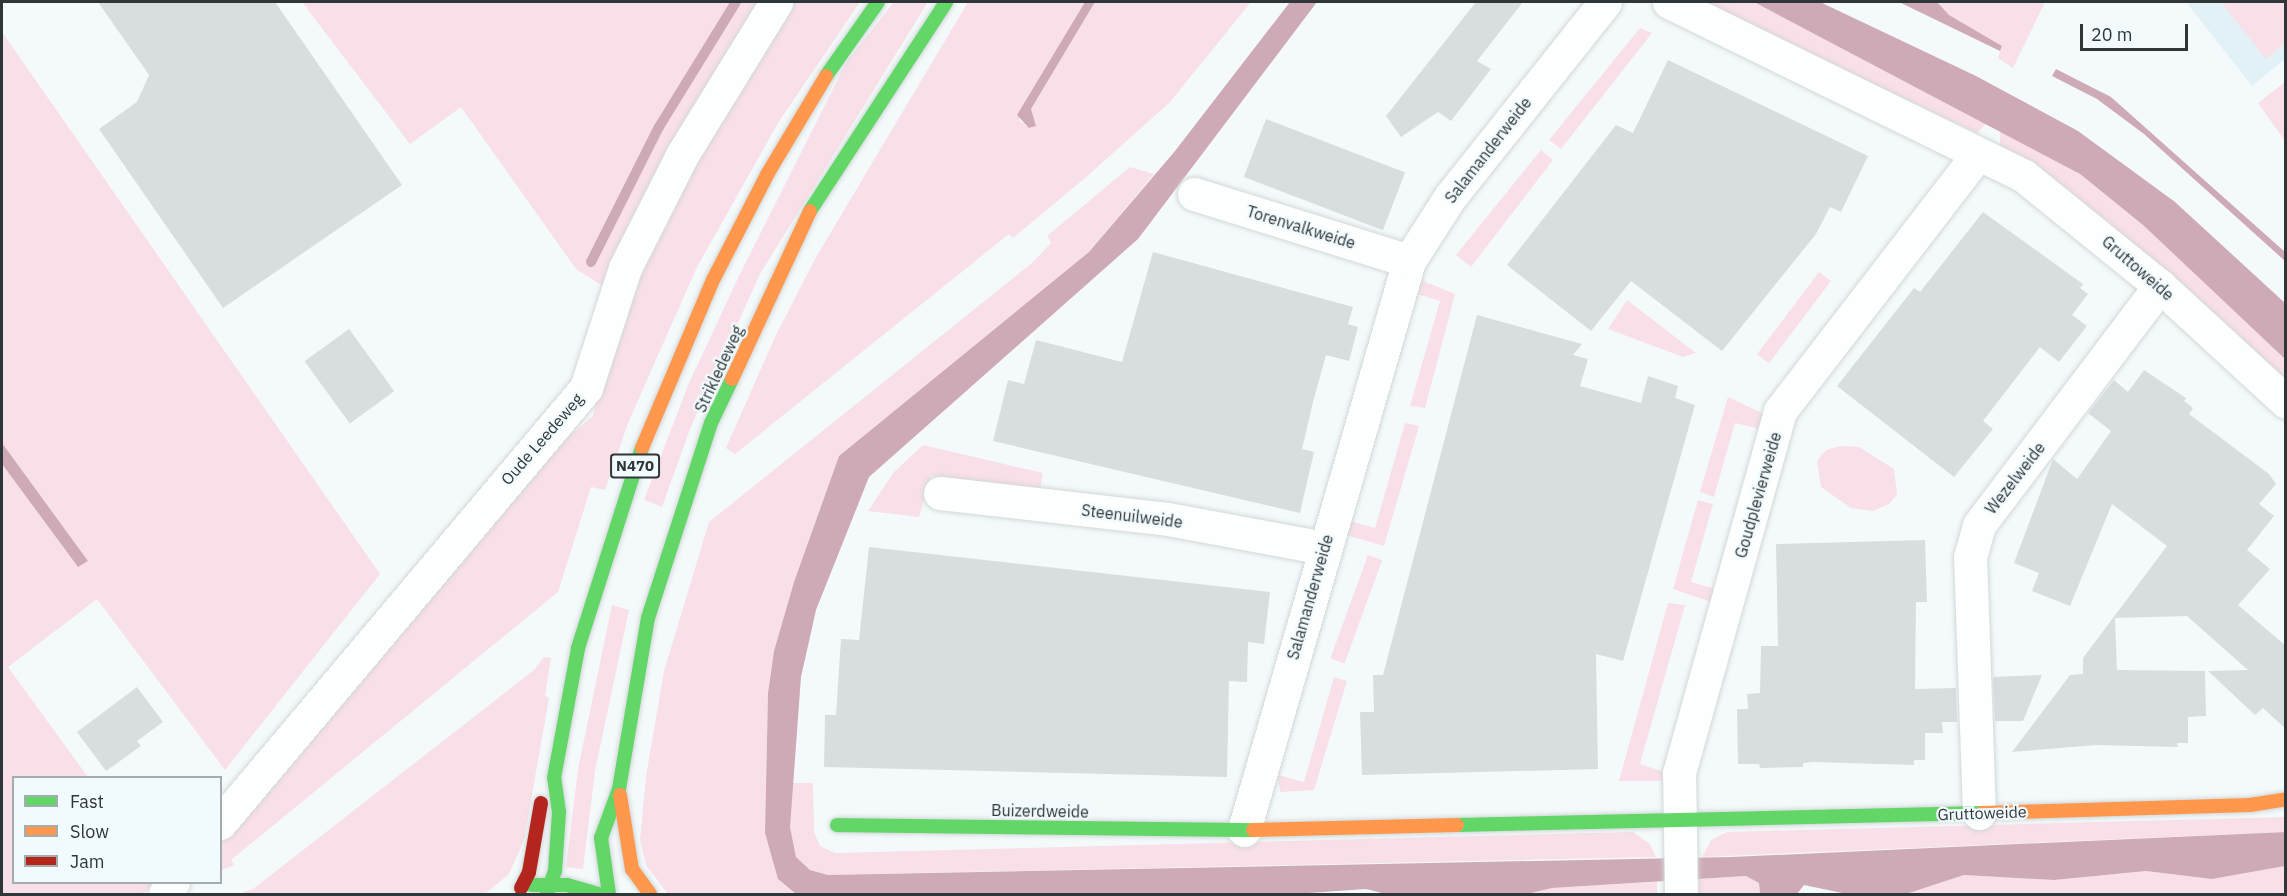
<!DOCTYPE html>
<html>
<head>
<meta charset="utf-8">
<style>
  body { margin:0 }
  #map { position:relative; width:2287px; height:896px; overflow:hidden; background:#f4fafb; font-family:"IBM Plex Sans",sans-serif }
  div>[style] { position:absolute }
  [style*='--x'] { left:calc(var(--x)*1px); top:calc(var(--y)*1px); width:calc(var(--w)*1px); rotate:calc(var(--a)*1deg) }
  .built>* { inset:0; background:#e1f1f5 }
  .green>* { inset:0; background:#f9dfe8; transform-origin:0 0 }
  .water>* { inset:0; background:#ceaab6 }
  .stream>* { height:10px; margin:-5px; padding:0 5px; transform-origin:5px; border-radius:5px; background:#ceaab6 }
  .building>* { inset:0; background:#d8dedf; transform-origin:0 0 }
  .roads { filter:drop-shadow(0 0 2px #d2d7d8) drop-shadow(0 0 2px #d2d7d8) }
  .street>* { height:33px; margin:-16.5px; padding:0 16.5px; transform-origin:16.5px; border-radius:16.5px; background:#fdfefe }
  .fast>* { height:14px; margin:-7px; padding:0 7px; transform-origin:7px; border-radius:7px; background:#63d668 }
  .slow>* { height:14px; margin:-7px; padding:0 7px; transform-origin:7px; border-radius:7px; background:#ff974d }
  .jam>* { height:14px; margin:-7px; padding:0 7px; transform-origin:7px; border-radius:7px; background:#b3261e }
  span { translate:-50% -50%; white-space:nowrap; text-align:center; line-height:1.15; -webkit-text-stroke:4.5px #f1fbfe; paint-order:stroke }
  .shield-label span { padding:2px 4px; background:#f1fbfe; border:2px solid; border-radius:4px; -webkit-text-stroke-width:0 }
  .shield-label { font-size:15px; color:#2f3637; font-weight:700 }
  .street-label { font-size:16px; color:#2f3637 }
  .frame { position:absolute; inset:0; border:3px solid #2f3637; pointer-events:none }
  .legend { position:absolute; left:12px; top:776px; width:210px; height:108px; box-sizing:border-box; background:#f1fbfe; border:2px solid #a3acae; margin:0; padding:8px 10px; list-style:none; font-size:18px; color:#2f3637 }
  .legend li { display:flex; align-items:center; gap:12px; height:30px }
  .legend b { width:30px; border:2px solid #a3acae }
  .scale { position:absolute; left:2080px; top:24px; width:108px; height:27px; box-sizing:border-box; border:3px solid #2f3637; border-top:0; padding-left:8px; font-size:18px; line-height:21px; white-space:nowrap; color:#2f3637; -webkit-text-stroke:4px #f1fbfe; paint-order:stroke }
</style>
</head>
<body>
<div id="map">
  <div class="built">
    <i style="clip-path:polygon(2186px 2px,2285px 2px,2285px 59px,2252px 86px)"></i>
  </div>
  <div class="green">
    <i style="clip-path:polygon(302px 2px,763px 2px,606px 288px,576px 269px,461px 107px,410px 144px)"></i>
    <i style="clip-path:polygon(794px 2px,860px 2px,778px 123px,697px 267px,628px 423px,605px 490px,591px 487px,558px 592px,231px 860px,234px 865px,222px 870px,220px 845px,398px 631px,501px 494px,593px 416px,618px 312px,710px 135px)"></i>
    <i style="clip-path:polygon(894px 2px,928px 2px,760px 274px,690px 429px,662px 507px,644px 500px,689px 383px,739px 276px,846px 63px)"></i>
    <i style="clip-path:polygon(968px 2px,1085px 2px,1019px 120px,1031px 129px,1035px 123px,1031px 109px,1095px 2px,1251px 2px,1170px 102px,1084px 179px,1013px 238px,1009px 234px,735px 454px,726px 448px,776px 335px,815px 259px)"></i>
    <i style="clip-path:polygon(1702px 2px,1754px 2px,1986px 124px,1977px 133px)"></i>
    <i style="clip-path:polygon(1937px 2px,2045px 2px,2013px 68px,1998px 58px,2002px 46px,1949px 15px)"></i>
    <i style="clip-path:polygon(2221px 2px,2285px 2px,2285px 43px,2266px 59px)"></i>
    <i style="clip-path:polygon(1640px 28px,1652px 33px,1561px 149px,1549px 140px)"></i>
    <i style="clip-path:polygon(2px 32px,380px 574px,225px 770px,97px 599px,8px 667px,88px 777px,14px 778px,14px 882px,153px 883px,144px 894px,2px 894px,2px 464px,78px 567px,88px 561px,2px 443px)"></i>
    <i style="clip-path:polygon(2285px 82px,2285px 141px,2258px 103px)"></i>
    <i style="clip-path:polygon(2000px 131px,2080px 174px,2143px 225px,2285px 359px,2285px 387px,2073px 198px,2000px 145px)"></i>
    <i style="clip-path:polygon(1541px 150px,1553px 160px,1471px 267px,1456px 255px)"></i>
    <i style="clip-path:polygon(1130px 167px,1154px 174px,1089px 252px,839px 456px,794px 582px,774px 651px,768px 693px,765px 833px,781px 882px,796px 894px,668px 894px,646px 865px,640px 840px,646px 776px,664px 671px,709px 522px,1032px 263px,1051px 243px,1047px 236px)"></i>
    <i style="left:1819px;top:272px;width:15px;height:103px;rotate:37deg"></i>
    <i style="clip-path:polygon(1418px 279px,1455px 294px,1425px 408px,1410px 406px,1440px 301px,1414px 293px)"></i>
    <i style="clip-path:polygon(1627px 300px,1696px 353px,1683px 357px,1608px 329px)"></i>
    <i style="clip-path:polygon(1728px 397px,1766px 415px,1760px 429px,1735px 423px,1714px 497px,1700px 492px)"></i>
    <i style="clip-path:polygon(1405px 423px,1419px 426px,1384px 546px,1346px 535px,1350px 521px,1375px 528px)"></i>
    <i style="clip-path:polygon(923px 445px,1043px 473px,1040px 489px,931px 476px,919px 517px,868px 511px,894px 472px)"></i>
    <i style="clip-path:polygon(1840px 446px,1859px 447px,1894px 469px,1897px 495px,1889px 504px,1873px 511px,1851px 508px,1821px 487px,1817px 461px,1826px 450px)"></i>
    <i style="clip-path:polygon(1698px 500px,1713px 504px,1691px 582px,1715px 589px,1711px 602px,1673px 589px)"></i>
    <i style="left:1368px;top:555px;width:15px;height:110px;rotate:20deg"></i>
    <i style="clip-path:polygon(1668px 603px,1685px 605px,1640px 764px,1664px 772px,1662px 781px,1619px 781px)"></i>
    <i style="clip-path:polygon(612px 605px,629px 610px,595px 771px,583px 869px,566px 867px,578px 769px)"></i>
    <i style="clip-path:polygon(544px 657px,551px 658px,545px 696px,549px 698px,524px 840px,509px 874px,485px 894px,239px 894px,253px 889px,534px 670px)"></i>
    <i style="clip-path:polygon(1334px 677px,1347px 681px,1314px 790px,1280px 792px,1278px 775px,1304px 782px)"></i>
    <i style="clip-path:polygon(790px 783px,813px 783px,814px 832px,820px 846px,835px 853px,1633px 832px,1650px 844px,1656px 857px,828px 875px,810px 870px,796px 857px,790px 827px)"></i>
    <i style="clip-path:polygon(2285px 817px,2285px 832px,1702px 857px,1711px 840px,1727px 832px)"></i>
    <i style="clip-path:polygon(2285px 866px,2285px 894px,1906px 894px,1964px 875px,2054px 880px,2146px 871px,2212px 879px)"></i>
    <i style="clip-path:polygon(1746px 876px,1759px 883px,1760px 894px,1699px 894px,1699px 879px)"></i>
    <i style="clip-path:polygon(1657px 882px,1657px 894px,1527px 894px,1552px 888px)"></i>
  </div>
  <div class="water">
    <i style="clip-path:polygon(1085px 2px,1095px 2px,1031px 109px,1036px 126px,1029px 128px,1017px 115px)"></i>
    <i style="clip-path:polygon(1290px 2px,1317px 2px,1138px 239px,869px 477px,816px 610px,801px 677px,790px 827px,796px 857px,810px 870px,828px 875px,1731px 857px,2286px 832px,2285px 866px,2212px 879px,2146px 871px,2054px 880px,1964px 875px,1906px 894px,1847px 894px,1804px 885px,1797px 894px,1760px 894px,1759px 883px,1746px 876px,1552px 888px,1527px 894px,1386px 894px,1366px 889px,1294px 894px,796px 894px,778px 879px,765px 833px,768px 693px,774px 651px,794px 582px,839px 456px,1089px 252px,1175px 151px)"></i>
    <i style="clip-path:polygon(1754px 2px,1820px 2px,1976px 76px,2078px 131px,2175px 202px,2285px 303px,2285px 359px,2143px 225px,2080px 174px)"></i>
    <i style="clip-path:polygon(1899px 2px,1937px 2px,1949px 15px,2002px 46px,2000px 51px)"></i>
    <i style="clip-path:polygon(2056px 69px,2111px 97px,2285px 252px,2285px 261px,2144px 134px,2097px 99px,2052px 76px)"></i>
    <i style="clip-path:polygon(2px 443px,88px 561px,78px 567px,2px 464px)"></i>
  </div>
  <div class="stream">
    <i style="--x:591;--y:262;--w:151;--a:-63.3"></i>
    <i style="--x:659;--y:127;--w:147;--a:-58.4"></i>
  </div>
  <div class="building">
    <i style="clip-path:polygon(98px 2px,275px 2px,402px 185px,223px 308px,99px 129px,137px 102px,149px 75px)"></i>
    <i style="clip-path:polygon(1476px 2px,1523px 2px,1477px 61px,1491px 69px,1451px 121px,1438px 112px,1401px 137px,1386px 116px)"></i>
    <i style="clip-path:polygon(1668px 60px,1868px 156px,1841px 212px,1830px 207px,1816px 234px,1722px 351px,1631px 281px,1591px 331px,1507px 265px,1616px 125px,1633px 133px)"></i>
    <i style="left:1266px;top:119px;width:149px;height:62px;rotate:21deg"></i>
    <i style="clip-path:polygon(1983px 212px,2083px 284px,2080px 288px,2088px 294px,2072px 315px,2087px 326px,2059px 362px,2040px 347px,1983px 421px,1993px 429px,1954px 477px,1837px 386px,1914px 288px,1920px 292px)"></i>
    <i style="clip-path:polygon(1153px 252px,1353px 307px,1348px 324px,1358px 327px,1349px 361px,1326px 355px,1313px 402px,1302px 449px,1314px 452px,1300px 513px,993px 441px,1008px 380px,1024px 384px,1036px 340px,1122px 362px)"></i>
    <i style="clip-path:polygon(1477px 315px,1582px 344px,1573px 355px,1588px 359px,1580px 386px,1641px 403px,1648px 376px,1678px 386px,1675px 398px,1695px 405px,1623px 661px,1596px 654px,1598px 769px,1362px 775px,1360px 712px,1374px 712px,1373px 675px,1383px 675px)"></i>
    <i style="left:349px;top:329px;width:77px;height:55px;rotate:54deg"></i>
    <i style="clip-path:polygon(2144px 370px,2186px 398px,2184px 401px,2193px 408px,2189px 414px,2269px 474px,2276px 484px,2259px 504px,2274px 516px,2247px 550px,2270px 569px,2238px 605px,2286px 646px,2286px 729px,2263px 708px,2255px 715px,2208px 671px,2248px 670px,2187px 616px,2115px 618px,2117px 670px,2205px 671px,2206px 716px,2188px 717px,2188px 743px,2177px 743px,2178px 747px,2097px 745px,2012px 752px,2070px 675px,2083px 674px,2083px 658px,2167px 546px,2112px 504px,2070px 606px,2032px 591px,2039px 573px,2014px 563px,2053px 459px,2077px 479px,2111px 431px,2088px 413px,2114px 380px,2128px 392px)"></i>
    <i style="clip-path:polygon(1925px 540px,1927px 602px,1916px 602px,1915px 689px,1956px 688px,1957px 722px,1942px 722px,1943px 733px,1925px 733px,1925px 760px,1914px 760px,1914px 765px,1813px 762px,1803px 763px,1803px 767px,1760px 768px,1759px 764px,1738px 764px,1737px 709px,1748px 709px,1747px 694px,1760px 693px,1761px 646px,1778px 646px,1776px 544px)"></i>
    <i style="clip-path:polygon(869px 547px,1270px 592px,1264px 644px,1248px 642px,1247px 682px,1229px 681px,1227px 777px,824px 767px,825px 715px,836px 715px,841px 639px,859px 640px)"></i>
    <i style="clip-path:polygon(2042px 675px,2023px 721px,1995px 721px,1993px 677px)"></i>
    <i style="clip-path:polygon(137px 687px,163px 722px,137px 741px,141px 746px,106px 771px,77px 732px)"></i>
  </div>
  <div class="roads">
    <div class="street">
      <i style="--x:1669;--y:2;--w:395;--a:26.1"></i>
      <i style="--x:2024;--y:176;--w:175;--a:39"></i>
      <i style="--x:2160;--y:286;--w:171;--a:42.6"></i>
      <i style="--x:1194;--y:194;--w:225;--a:17.3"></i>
      <i style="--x:940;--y:493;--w:229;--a:6.5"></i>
      <i style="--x:1168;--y:519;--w:159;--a:10.5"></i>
      <i style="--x:1979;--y:813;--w:256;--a:-92"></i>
      <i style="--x:1970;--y:557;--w:33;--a:-74"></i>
      <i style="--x:1979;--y:525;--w:300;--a:-52.9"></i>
      <i style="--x:220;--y:823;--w:568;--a:-49.92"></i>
      <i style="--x:586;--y:388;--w:126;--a:-72"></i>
      <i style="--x:625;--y:268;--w:127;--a:-63.2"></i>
      <i style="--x:682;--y:155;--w:180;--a:-58.4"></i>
      <i style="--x:1244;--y:830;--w:592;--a:-73.83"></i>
      <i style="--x:1409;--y:261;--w:76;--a:-57.4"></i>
      <i style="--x:1450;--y:197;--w:249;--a:-51.5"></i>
      <i style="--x:165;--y:894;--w:14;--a:-56"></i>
      <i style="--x:1681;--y:894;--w:121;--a:-90.9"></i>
      <i style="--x:1679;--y:773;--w:376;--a:-74.4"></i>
      <i style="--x:1780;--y:411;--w:323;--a:-52.4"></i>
    </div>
    <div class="fast">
      <i style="--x:826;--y:76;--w:90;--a:-54.9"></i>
      <i style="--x:810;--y:211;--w:249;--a:-56.9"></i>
      <i style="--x:837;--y:825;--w:416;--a:0.7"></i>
      <i style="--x:1457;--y:825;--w:525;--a:-1.31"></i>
      <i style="--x:532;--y:885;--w:35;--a:0"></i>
      <i style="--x:567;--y:885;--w:32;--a:16"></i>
      <i style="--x:547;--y:894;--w:24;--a:-71"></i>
      <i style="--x:555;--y:871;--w:59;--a:-86.1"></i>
      <i style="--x:559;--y:812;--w:34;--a:-98"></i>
      <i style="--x:554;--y:778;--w:132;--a:-79.5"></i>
      <i style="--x:578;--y:648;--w:210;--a:-72.3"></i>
      <i style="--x:609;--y:894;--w:57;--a:-98.1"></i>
      <i style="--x:601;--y:838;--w:52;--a:-69.8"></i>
      <i style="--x:619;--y:789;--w:173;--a:-80.4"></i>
      <i style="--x:648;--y:618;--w:205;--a:-72.1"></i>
      <i style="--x:711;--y:423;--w:49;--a:-64.5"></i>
    </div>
    <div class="slow">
      <i style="--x:732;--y:379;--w:185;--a:-65.1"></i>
      <i style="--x:642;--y:448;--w:182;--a:-67.1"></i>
      <i style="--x:713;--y:280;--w:120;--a:-62.8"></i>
      <i style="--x:768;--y:173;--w:113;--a:-59.1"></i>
      <i style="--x:620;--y:795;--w:75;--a:80.8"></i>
      <i style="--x:632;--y:869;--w:31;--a:54"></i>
      <i style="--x:1982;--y:813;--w:268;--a:-1.7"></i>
      <i style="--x:2250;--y:805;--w:36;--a:-9"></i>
      <i style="--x:1253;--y:830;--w:204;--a:-1.4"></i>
    </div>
    <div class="jam">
      <i style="--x:521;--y:888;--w:18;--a:-63"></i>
      <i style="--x:529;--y:872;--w:70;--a:-80.1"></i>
    </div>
  </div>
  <div class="shield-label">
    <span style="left:635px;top:466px">N470</span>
  </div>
  <div class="street-label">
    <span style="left:1488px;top:150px;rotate:-52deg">Salamanderweide</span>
    <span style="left:1301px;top:227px;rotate:17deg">Torenvalkweide</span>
    <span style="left:2138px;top:268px;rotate:41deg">Gruttoweide</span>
    <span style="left:719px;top:369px;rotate:-65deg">Strikledeweg</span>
    <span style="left:542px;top:439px;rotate:-49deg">Oude Leedeweg</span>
    <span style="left:2015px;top:478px;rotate:-52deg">Wezelweide</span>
    <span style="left:1758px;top:495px;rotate:-74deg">Goudplevierweide</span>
    <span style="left:1132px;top:516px;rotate:7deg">Steenuilweide</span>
    <span style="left:1310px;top:597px;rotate:-74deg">Salamanderweide</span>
    <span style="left:1040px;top:811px;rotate:1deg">Buizerdweide</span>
    <span style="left:1982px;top:813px;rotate:-2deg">Gruttoweide</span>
  </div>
  <div class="frame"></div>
  <ul class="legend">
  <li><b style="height:8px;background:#63d668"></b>Fast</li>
  <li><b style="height:8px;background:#ff974d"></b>Slow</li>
  <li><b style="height:8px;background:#b3261e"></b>Jam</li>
  </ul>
  <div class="scale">20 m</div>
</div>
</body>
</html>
